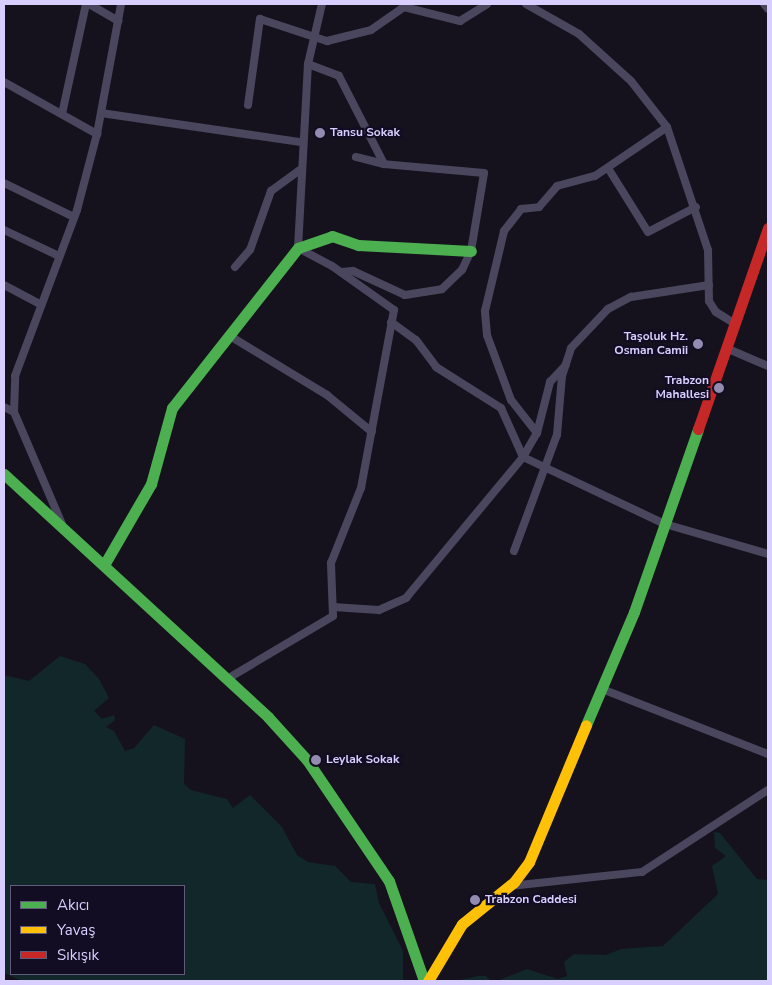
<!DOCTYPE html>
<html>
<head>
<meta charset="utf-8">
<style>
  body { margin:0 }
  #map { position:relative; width:772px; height:985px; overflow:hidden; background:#15121d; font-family:"Nunito Sans",sans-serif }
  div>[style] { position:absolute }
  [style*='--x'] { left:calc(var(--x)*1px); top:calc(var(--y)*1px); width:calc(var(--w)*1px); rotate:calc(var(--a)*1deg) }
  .green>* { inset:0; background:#11272a }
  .street>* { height:8px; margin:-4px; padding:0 4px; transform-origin:4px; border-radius:4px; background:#4a465e }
  .fast>* { height:11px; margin:-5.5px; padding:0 5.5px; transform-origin:5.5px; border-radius:5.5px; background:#4caf50 }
  .slow>* { height:11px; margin:-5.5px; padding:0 5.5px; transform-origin:5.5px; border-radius:5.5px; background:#ffc107 }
  .jam>* { height:11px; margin:-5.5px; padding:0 5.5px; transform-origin:5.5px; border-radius:5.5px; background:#c62828 }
  .dots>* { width:14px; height:14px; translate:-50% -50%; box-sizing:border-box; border:2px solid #120d22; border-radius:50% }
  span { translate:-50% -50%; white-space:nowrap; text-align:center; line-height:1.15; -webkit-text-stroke:4.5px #120d22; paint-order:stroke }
  .poi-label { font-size:12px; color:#d8ceff; font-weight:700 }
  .left { translate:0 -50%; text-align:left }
  .right { translate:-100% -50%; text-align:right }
  .frame { position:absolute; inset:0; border:5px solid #d8ceff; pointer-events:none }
  .legend { position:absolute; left:10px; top:885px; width:175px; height:90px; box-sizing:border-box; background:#120d22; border:1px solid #615a7a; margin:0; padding:6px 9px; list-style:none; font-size:15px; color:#d8ceff }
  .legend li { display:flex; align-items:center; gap:10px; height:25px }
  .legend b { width:25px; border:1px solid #615a7a }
</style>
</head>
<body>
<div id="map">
  <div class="green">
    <i style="clip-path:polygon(evenodd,60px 656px,85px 664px,99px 679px,109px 698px,94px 711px,102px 719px,114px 715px,115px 720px,106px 727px,114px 731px,125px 751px,134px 748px,154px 725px,185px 739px,184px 784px,191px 790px,227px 799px,233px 808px,250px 795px,282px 827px,297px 855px,308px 862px,335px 866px,351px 882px,375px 884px,379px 903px,403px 951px,403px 981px,22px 981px,4px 973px,4px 675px,29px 681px,60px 656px,11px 886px,184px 886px,184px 974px,11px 974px,11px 886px)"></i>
    <i style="clip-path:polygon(714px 832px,720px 833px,757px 879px,768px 880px,768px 981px,497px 981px,527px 969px,558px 979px,567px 976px,564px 962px,574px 954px,606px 955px,621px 949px,663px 946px,718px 894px,712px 866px,726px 856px,715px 848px)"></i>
    <i style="clip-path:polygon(486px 976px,491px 981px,456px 981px,478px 976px)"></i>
  </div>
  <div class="street">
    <i style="--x:89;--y:4;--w:34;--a:30"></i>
    <i style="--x:526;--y:4;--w:61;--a:29.5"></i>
    <i style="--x:579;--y:34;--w:70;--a:42.1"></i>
    <i style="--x:631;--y:81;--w:58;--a:52"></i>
    <i style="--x:667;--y:127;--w:130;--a:71.6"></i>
    <i style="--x:708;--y:250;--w:51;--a:88.9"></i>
    <i style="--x:709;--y:301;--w:13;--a:58"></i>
    <i style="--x:716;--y:312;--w:22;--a:32"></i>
    <i style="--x:764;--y:4;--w:6;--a:51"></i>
    <i style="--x:308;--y:64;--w:33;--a:21"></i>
    <i style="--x:339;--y:76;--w:99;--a:62.9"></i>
    <i style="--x:4;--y:82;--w:107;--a:29.2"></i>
    <i style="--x:248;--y:105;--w:87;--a:-82.1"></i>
    <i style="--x:260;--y:19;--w:71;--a:18.2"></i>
    <i style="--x:327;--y:41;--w:45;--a:-14"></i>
    <i style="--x:371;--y:30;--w:40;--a:-34.9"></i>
    <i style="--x:404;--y:7;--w:58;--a:14"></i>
    <i style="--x:460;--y:21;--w:32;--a:-32"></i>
    <i style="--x:101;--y:113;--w:202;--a:8.3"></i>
    <i style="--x:62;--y:114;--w:113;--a:-77.7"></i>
    <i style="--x:608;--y:168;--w:75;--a:58"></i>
    <i style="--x:648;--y:232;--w:54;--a:-27.5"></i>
    <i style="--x:4;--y:183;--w:78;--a:25.9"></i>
    <i style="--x:4;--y:230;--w:61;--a:25.3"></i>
    <i style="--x:235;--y:267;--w:23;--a:-49"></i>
    <i style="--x:250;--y:250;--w:63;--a:-70.4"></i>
    <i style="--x:271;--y:191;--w:36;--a:-36"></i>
    <i style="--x:341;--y:272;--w:12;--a:-5"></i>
    <i style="--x:353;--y:271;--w:57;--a:24.8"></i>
    <i style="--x:405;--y:295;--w:37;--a:-9"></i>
    <i style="--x:442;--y:289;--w:28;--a:-44"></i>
    <i style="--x:462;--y:270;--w:21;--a:-65"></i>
    <i style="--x:471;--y:251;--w:79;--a:-80.5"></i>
    <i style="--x:484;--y:173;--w:100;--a:-174.9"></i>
    <i style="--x:384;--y:164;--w:29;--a:-166"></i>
    <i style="--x:4;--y:285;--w:40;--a:28"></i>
    <i style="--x:391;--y:322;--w:31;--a:36"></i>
    <i style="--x:416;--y:340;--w:34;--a:53"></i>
    <i style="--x:436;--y:367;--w:77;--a:32.2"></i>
    <i style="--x:501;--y:408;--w:54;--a:65.8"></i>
    <i style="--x:523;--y:457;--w:157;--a:25.3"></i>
    <i style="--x:665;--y:524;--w:107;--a:16.2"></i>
    <i style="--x:230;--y:336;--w:114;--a:31.3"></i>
    <i style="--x:327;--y:395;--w:58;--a:39.4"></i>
    <i style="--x:726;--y:348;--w:46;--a:23.2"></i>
    <i style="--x:4;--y:407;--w:11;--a:27"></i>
    <i style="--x:537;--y:433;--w:42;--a:-128.2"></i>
    <i style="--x:511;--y:400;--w:69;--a:-110.3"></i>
    <i style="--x:487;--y:335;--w:24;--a:-95"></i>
    <i style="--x:485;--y:311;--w:82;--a:-76.6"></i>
    <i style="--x:504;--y:231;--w:28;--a:-52"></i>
    <i style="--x:521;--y:209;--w:18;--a:-6"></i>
    <i style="--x:539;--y:207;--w:28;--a:-49"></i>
    <i style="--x:557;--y:186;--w:39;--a:-15"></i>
    <i style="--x:595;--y:176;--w:87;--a:-34.2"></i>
    <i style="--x:62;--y:524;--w:122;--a:-113.2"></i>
    <i style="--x:14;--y:412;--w:36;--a:-88"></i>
    <i style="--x:15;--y:376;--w:177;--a:-69.5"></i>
    <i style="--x:77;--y:210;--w:79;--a:-75.3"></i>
    <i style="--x:97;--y:134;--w:132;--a:-79.5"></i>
    <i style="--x:514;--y:551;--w:124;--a:-69.7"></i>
    <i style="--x:557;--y:435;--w:59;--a:-85.2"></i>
    <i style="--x:562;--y:376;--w:29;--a:-72"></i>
    <i style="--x:571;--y:348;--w:54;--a:-46.5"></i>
    <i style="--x:608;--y:309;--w:26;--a:-28"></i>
    <i style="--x:631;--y:297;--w:79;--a:-8.7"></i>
    <i style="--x:333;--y:607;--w:46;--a:3.7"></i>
    <i style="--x:379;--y:610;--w:30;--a:-24"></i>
    <i style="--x:406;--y:598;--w:183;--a:-50.3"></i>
    <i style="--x:523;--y:457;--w:28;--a:-60"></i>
    <i style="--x:537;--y:433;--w:53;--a:-75.7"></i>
    <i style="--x:550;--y:382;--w:23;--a:-47"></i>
    <i style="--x:227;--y:679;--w:123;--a:-30.7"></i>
    <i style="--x:333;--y:616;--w:53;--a:-92.2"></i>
    <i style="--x:331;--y:563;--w:81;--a:-68.2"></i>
    <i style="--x:361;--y:488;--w:181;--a:-79.5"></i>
    <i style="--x:394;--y:310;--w:76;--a:-144.6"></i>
    <i style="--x:332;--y:266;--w:38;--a:-152"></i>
    <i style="--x:298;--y:248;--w:184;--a:-86.9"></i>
    <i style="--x:308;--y:64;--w:62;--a:-76.9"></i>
    <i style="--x:602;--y:689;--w:178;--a:21.4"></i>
    <i style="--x:510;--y:886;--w:133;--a:-6.1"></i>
    <i style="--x:642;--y:872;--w:150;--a:-33.1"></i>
  </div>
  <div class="fast">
    <i style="--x:4;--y:474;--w:359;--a:42.6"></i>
    <i style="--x:268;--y:717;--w:58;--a:47.8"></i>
    <i style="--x:307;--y:760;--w:146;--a:55.9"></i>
    <i style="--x:389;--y:881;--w:106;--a:70.7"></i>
    <i style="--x:104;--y:565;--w:94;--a:-59.9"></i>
    <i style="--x:151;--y:484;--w:79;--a:-74.6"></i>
    <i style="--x:172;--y:408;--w:204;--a:-51.8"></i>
    <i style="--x:298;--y:248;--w:36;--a:-19"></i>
    <i style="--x:332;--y:236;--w:28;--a:19"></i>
    <i style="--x:358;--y:245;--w:113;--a:3"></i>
    <i style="--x:586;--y:725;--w:123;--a:-67"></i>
    <i style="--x:634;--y:612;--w:194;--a:-70.7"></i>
  </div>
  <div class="slow">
    <i style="--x:428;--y:981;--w:66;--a:-59.2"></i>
    <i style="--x:462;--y:924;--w:67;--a:-38.9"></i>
    <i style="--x:514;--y:882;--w:25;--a:-53"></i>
    <i style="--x:529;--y:862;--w:148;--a:-67.4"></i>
  </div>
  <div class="jam">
    <i style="--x:698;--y:429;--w:213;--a:-70.8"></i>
  </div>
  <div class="dots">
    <i style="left:320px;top:133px;background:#948cb0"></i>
    <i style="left:698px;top:344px;background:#948cb0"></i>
    <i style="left:719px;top:388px;background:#948cb0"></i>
    <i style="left:316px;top:760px;background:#948cb0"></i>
    <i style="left:475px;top:900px;background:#948cb0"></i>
  </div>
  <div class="poi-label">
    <span class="left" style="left:330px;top:133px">Tansu Sokak</span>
    <span class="right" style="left:688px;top:344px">Taşoluk Hz.<br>Osman Camii</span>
    <span class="right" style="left:709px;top:388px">Trabzon<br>Mahallesi</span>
    <span class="left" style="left:326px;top:760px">Leylak Sokak</span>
    <span class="left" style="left:485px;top:900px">Trabzon Caddesi</span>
  </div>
  <div class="frame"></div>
  <ul class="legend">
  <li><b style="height:6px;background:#4caf50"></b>Akıcı</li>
  <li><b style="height:6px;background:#ffc107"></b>Yavaş</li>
  <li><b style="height:6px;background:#c62828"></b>Sıkışık</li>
  </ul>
</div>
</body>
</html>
